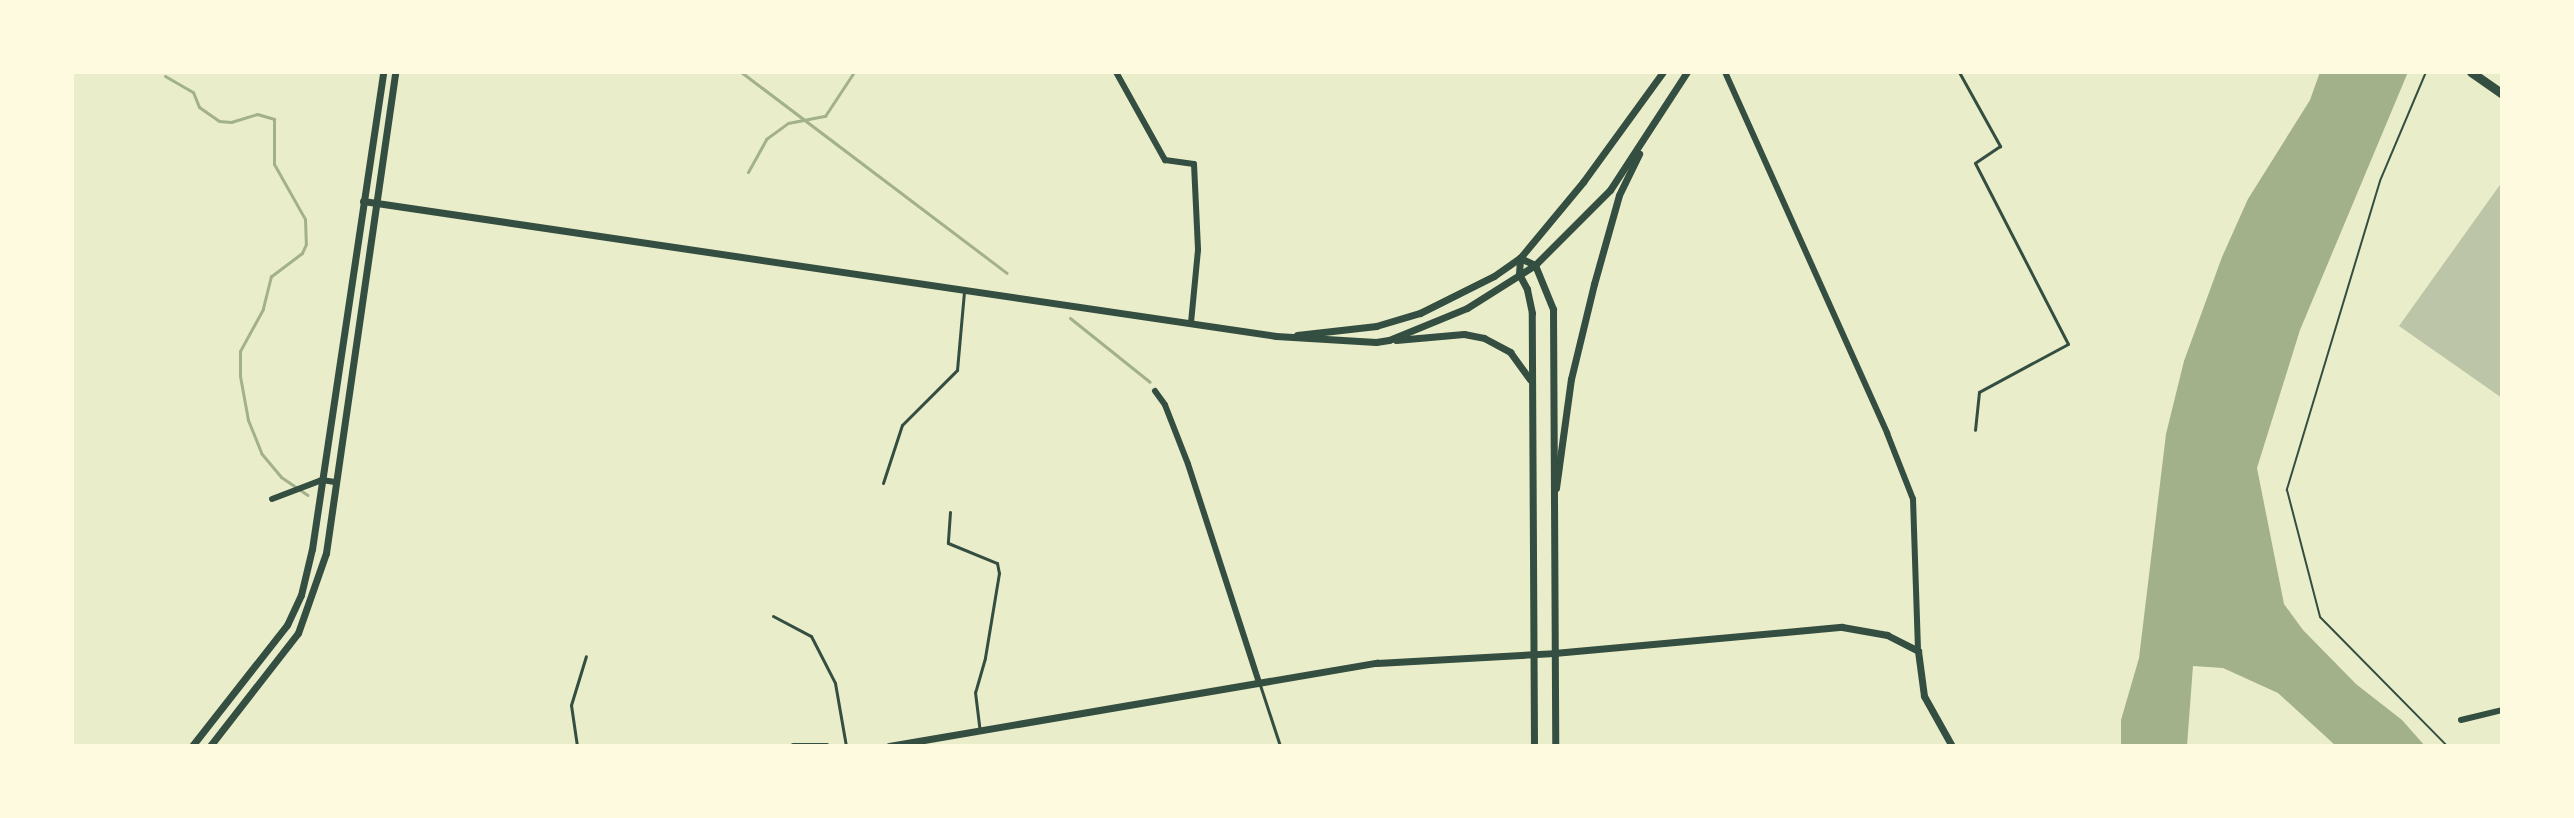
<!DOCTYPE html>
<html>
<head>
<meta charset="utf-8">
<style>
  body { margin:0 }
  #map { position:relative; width:2574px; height:818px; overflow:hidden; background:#e9edc9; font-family:"DejaVu Sans",sans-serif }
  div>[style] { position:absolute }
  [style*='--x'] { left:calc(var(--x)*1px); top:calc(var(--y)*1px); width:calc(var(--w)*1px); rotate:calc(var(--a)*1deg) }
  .water>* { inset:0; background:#a3b18a }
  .stream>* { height:3px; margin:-1.5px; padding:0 1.5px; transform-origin:1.5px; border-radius:1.5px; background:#a3b18a }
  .building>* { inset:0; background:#bcc5a7 }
  .path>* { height:2px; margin:-1px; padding:0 1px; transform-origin:1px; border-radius:1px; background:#344e41 }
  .service>* { height:3px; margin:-1.5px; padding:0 1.5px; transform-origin:1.5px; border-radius:1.5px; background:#344e41 }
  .minor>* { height:6px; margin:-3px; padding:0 3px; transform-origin:3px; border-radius:3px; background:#344e41 }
  .tertiary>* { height:7px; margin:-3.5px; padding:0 3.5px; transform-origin:3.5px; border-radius:3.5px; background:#344e41 }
  .primary>* { height:9px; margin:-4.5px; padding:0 4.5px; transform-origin:4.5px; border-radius:4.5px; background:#344e41 }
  span { translate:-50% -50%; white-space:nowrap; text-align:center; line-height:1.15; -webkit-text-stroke:6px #fefae0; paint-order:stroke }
  .frame { position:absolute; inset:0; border:74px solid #fefae0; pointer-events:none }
</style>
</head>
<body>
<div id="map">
  <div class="water">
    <i style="clip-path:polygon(2320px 72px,2408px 72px,2300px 330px,2257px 468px,2284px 604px,2303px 630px,2356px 684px,2402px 720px,2425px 746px,2336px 746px,2278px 693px,2223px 668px,2193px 666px,2187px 746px,2121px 746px,2121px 720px,2139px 658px,2166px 434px,2184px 361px,2222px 257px,2248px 199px,2310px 100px)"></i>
  </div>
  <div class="stream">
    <i style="--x:741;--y:72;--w:333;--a:37.1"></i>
    <i style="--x:165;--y:76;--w:32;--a:30"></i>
    <i style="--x:193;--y:92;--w:16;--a:68"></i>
    <i style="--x:199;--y:107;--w:24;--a:35"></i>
    <i style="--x:219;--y:121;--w:12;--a:5"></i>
    <i style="--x:231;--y:122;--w:27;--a:-17"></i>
    <i style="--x:257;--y:114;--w:18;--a:16"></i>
    <i style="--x:274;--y:119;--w:45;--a:90"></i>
    <i style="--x:274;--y:164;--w:63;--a:60.6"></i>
    <i style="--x:305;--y:219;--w:25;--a:88"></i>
    <i style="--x:306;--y:244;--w:10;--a:114"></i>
    <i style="--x:302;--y:253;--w:39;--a:143"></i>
    <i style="--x:271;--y:276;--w:34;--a:104"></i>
    <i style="--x:263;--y:309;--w:48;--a:118.7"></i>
    <i style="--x:240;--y:351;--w:25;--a:90"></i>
    <i style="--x:240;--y:376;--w:45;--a:79.7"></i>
    <i style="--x:248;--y:420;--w:35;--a:68"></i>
    <i style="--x:261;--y:453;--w:31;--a:50"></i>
    <i style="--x:281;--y:477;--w:32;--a:34"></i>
    <i style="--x:748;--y:172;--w:38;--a:-61"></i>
    <i style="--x:766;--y:139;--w:27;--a:-36"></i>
    <i style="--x:788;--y:123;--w:38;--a:-11"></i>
    <i style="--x:825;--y:116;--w:53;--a:-56.6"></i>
    <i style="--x:1070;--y:318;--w:102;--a:38.7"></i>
  </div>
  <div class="building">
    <i style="clip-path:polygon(2502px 182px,2502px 398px,2399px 326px)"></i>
  </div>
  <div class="path">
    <i style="--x:2426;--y:72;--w:118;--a:112.9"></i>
    <i style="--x:2380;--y:181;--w:323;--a:106.8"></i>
    <i style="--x:2287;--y:490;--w:131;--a:75.4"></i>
    <i style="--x:2320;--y:617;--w:181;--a:45.4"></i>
  </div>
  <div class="service">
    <i style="--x:1959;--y:72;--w:85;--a:61"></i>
    <i style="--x:2000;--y:146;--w:30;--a:146"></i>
    <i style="--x:1975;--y:163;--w:203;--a:62.8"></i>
    <i style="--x:2068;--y:344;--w:101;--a:151.7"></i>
    <i style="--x:1979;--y:392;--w:38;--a:96"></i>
    <i style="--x:883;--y:483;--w:61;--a:-71.9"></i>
    <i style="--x:902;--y:425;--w:78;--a:-45"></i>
    <i style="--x:957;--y:370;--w:78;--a:-84.9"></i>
    <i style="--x:950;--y:512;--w:31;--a:94"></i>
    <i style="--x:948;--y:543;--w:53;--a:22.2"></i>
    <i style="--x:997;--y:563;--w:10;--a:79"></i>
    <i style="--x:999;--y:573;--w:86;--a:99.4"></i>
    <i style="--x:985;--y:658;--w:35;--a:106"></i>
    <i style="--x:975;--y:692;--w:38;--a:83"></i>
    <i style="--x:773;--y:616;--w:43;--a:27.8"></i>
    <i style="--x:811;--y:636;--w:53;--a:62.9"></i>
    <i style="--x:835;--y:683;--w:64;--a:80.1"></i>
    <i style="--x:1260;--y:685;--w:64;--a:71.8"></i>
    <i style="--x:577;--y:746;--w:41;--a:-98.3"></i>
    <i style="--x:571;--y:705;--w:51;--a:-73"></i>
  </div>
  <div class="minor">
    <i style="--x:1116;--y:72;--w:101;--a:60.9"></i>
    <i style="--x:1165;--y:160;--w:29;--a:8"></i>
    <i style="--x:1194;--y:164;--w:86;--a:87.3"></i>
    <i style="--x:1198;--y:250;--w:73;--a:95.5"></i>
    <i style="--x:1725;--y:72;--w:396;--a:65.8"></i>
    <i style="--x:1887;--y:433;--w:71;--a:68.5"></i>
    <i style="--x:1913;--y:499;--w:152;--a:88.1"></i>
    <i style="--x:1155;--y:391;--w:17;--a:54"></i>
    <i style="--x:1165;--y:405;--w:63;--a:68.7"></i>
    <i style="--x:1188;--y:464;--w:230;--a:72"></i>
    <i style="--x:272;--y:499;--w:53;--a:-20.8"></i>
    <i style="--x:322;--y:480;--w:13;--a:9"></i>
    <i style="--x:2461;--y:720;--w:42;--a:-13.7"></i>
  </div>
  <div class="tertiary">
    <i style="--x:363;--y:201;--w:923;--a:8.41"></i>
    <i style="--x:1276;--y:336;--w:100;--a:3.4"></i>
    <i style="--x:1376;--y:342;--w:13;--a:-9"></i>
    <i style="--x:1389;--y:340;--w:84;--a:-22.3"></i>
    <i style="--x:1467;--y:308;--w:80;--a:-32.3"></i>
    <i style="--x:1535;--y:265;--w:106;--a:-45"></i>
    <i style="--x:1610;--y:190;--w:141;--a:-56.9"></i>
    <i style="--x:1297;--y:335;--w:80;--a:-6.5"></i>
    <i style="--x:1376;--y:326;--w:46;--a:-16.5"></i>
    <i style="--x:1420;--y:313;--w:83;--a:-26.6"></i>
    <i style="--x:1494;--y:276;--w:32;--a:-35"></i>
    <i style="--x:1520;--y:258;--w:99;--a:-50.3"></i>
    <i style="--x:1583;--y:182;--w:136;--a:-54"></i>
    <i style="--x:1396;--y:340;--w:68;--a:-5"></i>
    <i style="--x:1464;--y:334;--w:20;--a:11"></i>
    <i style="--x:1484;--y:338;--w:30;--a:28"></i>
    <i style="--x:1510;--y:352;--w:34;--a:54"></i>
    <i style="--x:1556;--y:488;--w:110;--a:-82.2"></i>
    <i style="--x:1571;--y:379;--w:98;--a:-76.4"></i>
    <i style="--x:1594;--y:284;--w:92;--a:-74.3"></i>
    <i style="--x:1619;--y:195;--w:46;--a:-64"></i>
    <i style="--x:192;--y:746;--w:154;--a:-51.9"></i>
    <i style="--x:287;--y:625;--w:33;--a:-65"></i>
    <i style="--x:301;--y:595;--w:47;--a:-76.6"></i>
    <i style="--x:312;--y:549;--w:482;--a:-81.5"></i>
    <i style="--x:210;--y:746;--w:143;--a:-52.1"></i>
    <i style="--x:298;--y:633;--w:85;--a:-70.7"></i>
    <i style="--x:326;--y:553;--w:486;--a:-81.8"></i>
    <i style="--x:793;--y:746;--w:33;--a:0"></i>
    <i style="--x:889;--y:746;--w:495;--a:-9.7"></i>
    <i style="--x:1377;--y:663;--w:177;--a:-3.2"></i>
    <i style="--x:1554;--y:653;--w:289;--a:-5.2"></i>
    <i style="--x:1842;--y:627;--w:46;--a:10.1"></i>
    <i style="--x:1887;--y:635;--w:35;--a:27"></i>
    <i style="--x:1918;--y:651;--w:45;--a:82.4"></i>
    <i style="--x:1924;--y:696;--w:57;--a:60.8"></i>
    <i style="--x:1534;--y:746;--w:433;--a:-90.3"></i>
    <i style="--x:1532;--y:313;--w:25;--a:-102"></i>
    <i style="--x:1527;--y:289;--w:17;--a:-118"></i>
    <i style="--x:1519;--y:274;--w:16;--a:-86"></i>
    <i style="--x:1520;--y:258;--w:17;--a:25"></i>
    <i style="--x:1535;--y:265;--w:48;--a:67.8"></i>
    <i style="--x:1553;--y:309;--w:437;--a:89.7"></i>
  </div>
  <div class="primary">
    <i style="--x:2471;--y:72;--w:38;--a:35"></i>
  </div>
  <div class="frame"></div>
</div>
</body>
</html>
